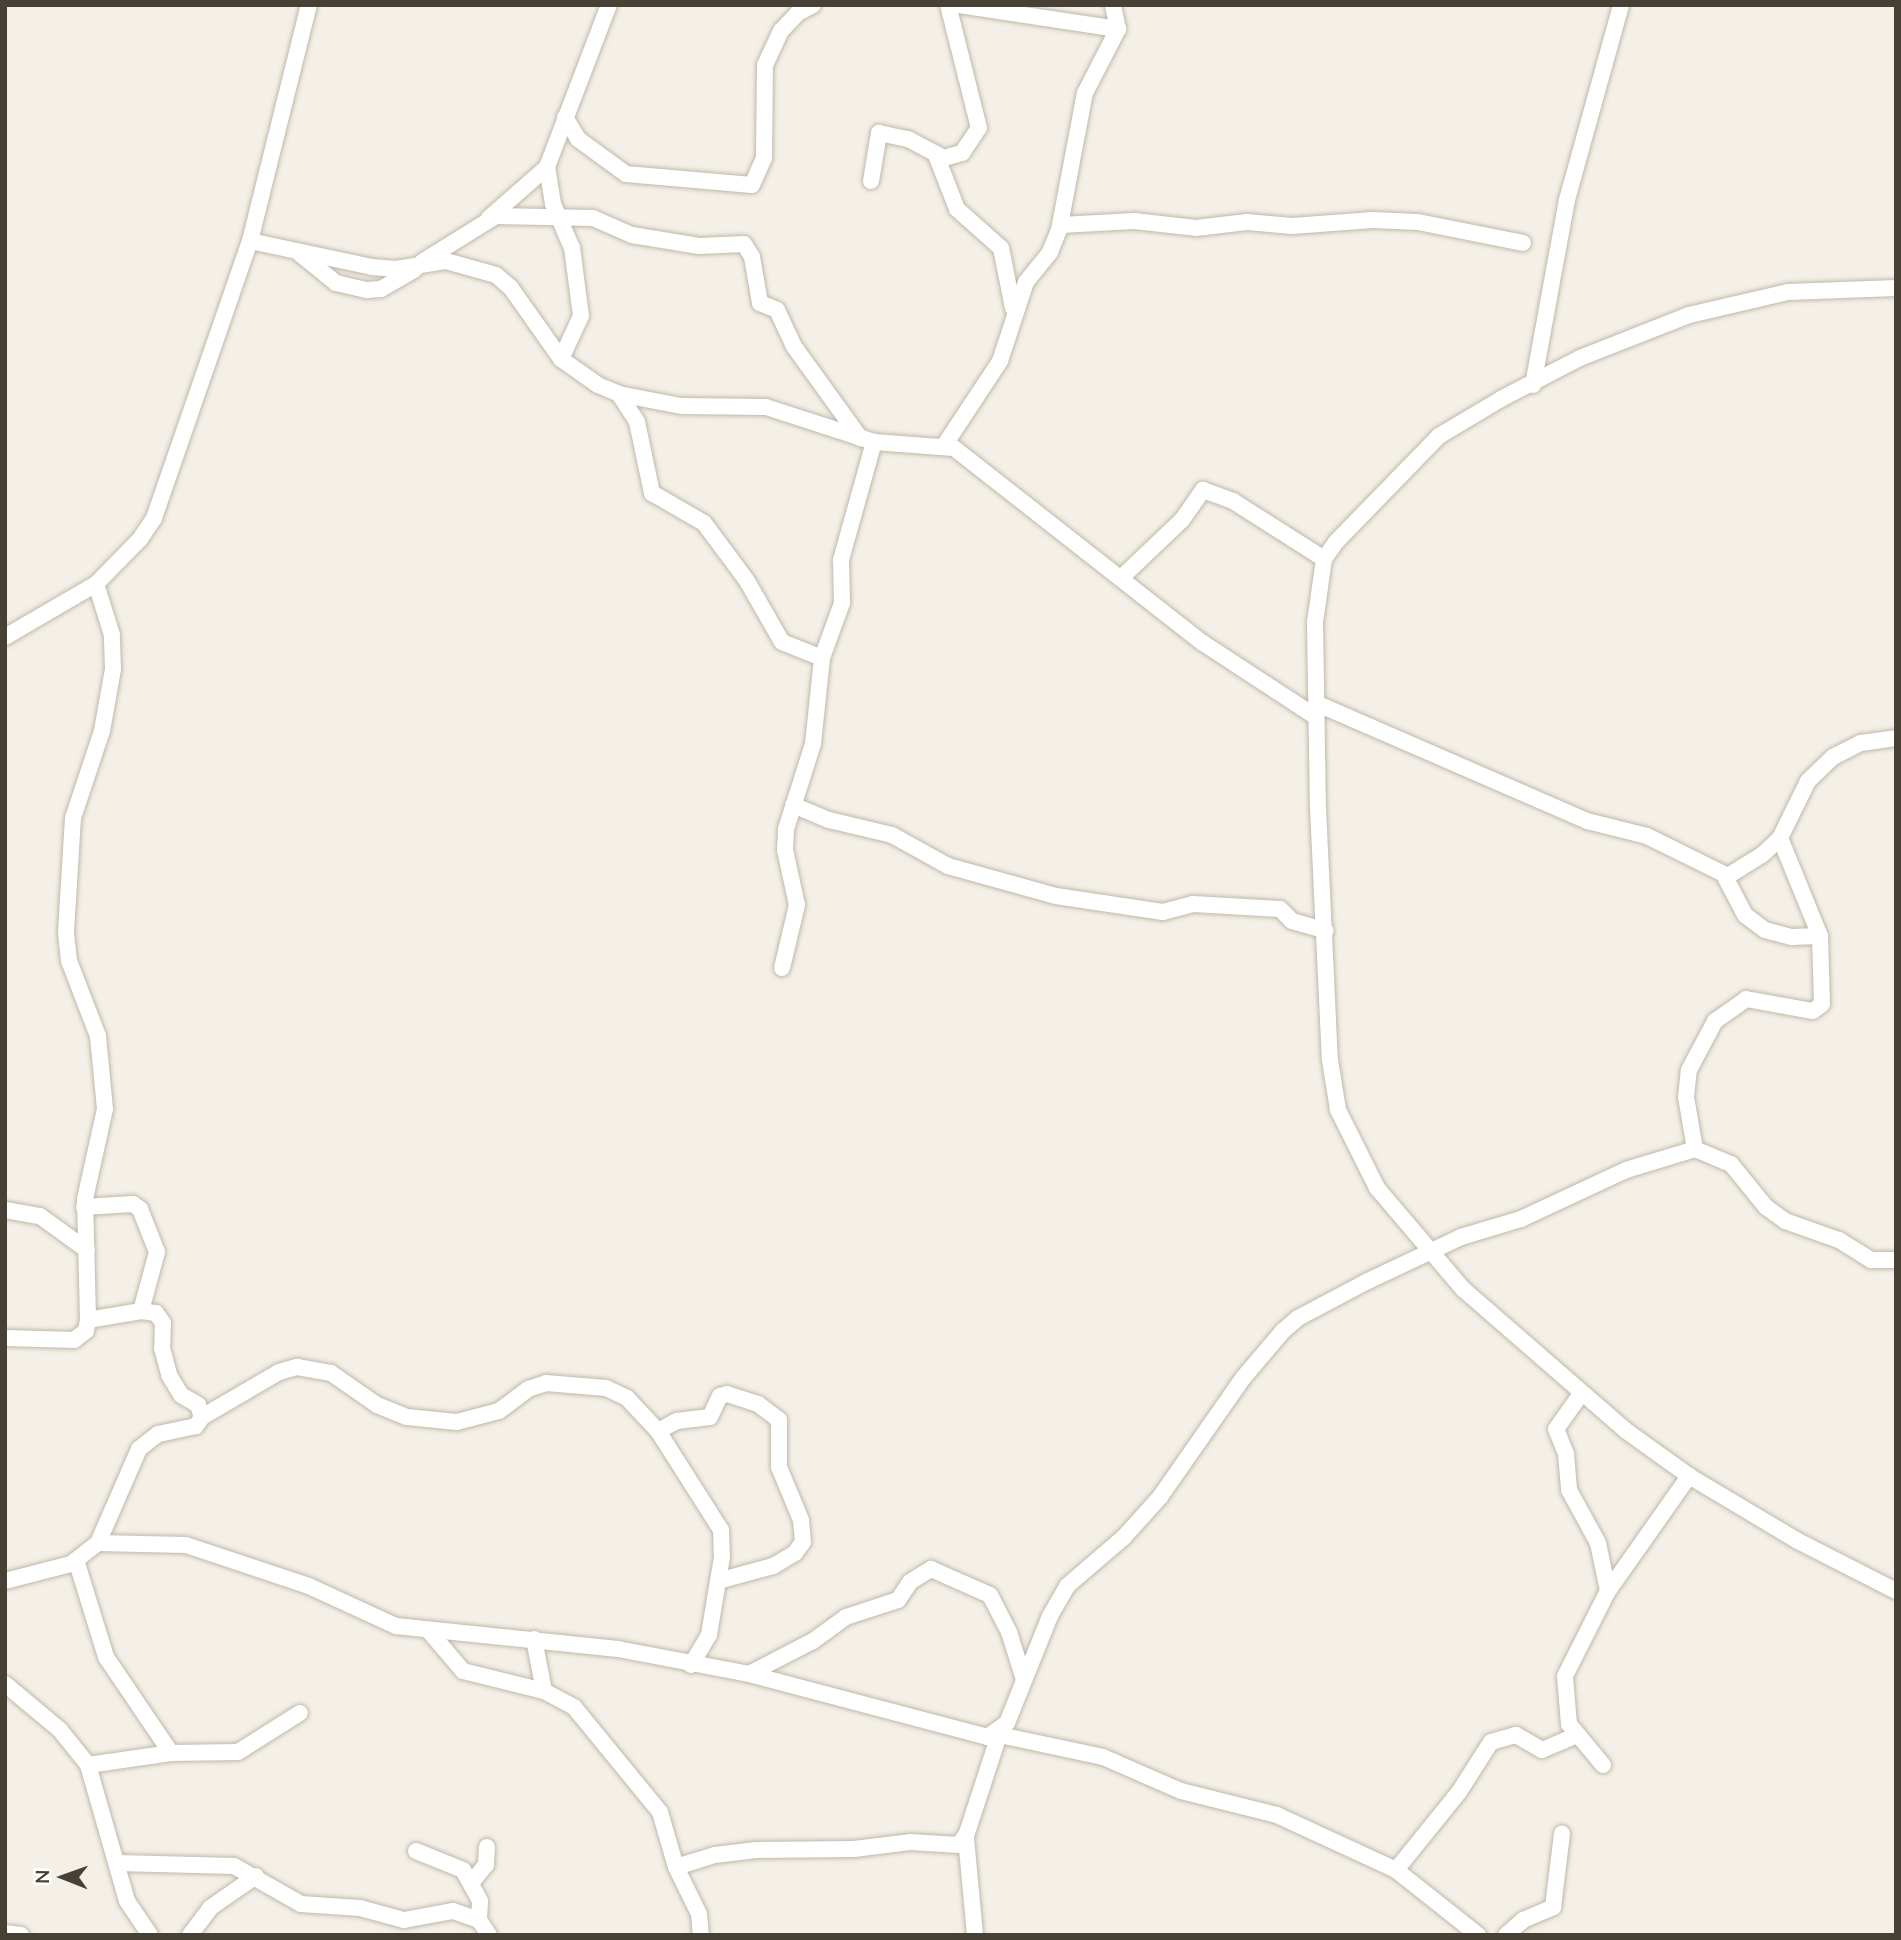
<!DOCTYPE html>
<html>
<head>
<meta charset="utf-8">
<style>
  body { margin:0 }
  #map { position:relative; width:1901px; height:1940px; overflow:hidden; background:#f4f0e7; font-family:Mulish,sans-serif }
  div>[style] { position:absolute }
  [style*='--x'] { left:calc(var(--x)*1px); top:calc(var(--y)*1px); width:calc(var(--w)*1px); rotate:calc(var(--a)*1deg) }
  .roads { filter:drop-shadow(0 0 2px #c0b8a9) drop-shadow(0 0 2px #c0b8a9) }
  .minor>* { height:16px; margin:-8px; padding:0 8px; transform-origin:8px; border-radius:8px; background:#fff }
  span { translate:-50% -50%; white-space:nowrap; text-align:center; line-height:1.15; -webkit-text-stroke:5px #fff; paint-order:stroke }
  .frame { position:absolute; inset:0; border:7px solid #474035; pointer-events:none }
  .north { position:absolute; left:28px; top:1842px; width:70px; height:70px; -webkit-text-stroke:5px #fff; paint-order:stroke; rotate:271deg; font-size:19px; font-weight:700; line-height:28px; text-align:center; color:#474035 }
  .north::after { content:''; display:block; margin:auto; width:24px; height:32px; background:#474035; clip-path:polygon(50% 0,100% 100%,50% 72%,0 100%) }
</style>
</head>
<body>
<div id="map">
  <div class="roads">
    <div class="minor">
      <i style="--x:959;--y:5;--w:161;--a:8.6"></i>
      <i style="--x:565;--y:117;--w:26;--a:59"></i>
      <i style="--x:578;--y:139;--w:59;--a:36.1"></i>
      <i style="--x:626;--y:174;--w:126;--a:5"></i>
      <i style="--x:752;--y:185;--w:30;--a:-66"></i>
      <i style="--x:764;--y:158;--w:93;--a:-89.4"></i>
      <i style="--x:765;--y:65;--w:38;--a:-65"></i>
      <i style="--x:781;--y:31;--w:25;--a:-47"></i>
      <i style="--x:798;--y:13;--w:17;--a:-28"></i>
      <i style="--x:936;--y:155;--w:58;--a:68.7"></i>
      <i style="--x:957;--y:209;--w:59;--a:41.6"></i>
      <i style="--x:1001;--y:248;--w:61;--a:78.7"></i>
      <i style="--x:871;--y:181;--w:49;--a:-80.5"></i>
      <i style="--x:879;--y:133;--w:30;--a:12"></i>
      <i style="--x:908;--y:139;--w:41;--a:27.8"></i>
      <i style="--x:944;--y:158;--w:19;--a:-16"></i>
      <i style="--x:962;--y:153;--w:30;--a:-56"></i>
      <i style="--x:979;--y:128;--w:127;--a:-104.1"></i>
      <i style="--x:489;--y:218;--w:77;--a:-41.3"></i>
      <i style="--x:1061;--y:225;--w:73;--a:-3.1"></i>
      <i style="--x:1134;--y:221;--w:62;--a:6.4"></i>
      <i style="--x:1196;--y:228;--w:51;--a:-6.7"></i>
      <i style="--x:1247;--y:222;--w:45;--a:5.1"></i>
      <i style="--x:1292;--y:226;--w:81;--a:-4.2"></i>
      <i style="--x:1373;--y:220;--w:45;--a:2.5"></i>
      <i style="--x:1418;--y:222;--w:107;--a:11.3"></i>
      <i style="--x:250;--y:241;--w:125;--a:12"></i>
      <i style="--x:372;--y:267;--w:24;--a:5"></i>
      <i style="--x:396;--y:269;--w:51;--a:-9.1"></i>
      <i style="--x:446;--y:261;--w:52;--a:15.6"></i>
      <i style="--x:496;--y:275;--w:20;--a:41"></i>
      <i style="--x:511;--y:288;--w:87;--a:54.8"></i>
      <i style="--x:561;--y:359;--w:45;--a:35.1"></i>
      <i style="--x:598;--y:385;--w:23;--a:23"></i>
      <i style="--x:619;--y:394;--w:63;--a:11"></i>
      <i style="--x:681;--y:406;--w:85;--a:0.7"></i>
      <i style="--x:766;--y:407;--w:114;--a:18"></i>
      <i style="--x:874;--y:442;--w:80;--a:4.3"></i>
      <i style="--x:954;--y:448;--w:316;--a:38.1"></i>
      <i style="--x:1203;--y:643;--w:135;--a:33.2"></i>
      <i style="--x:299;--y:253;--w:48;--a:39"></i>
      <i style="--x:336;--y:283;--w:32;--a:13"></i>
      <i style="--x:367;--y:290;--w:14;--a:-4"></i>
      <i style="--x:381;--y:289;--w:39;--a:-30"></i>
      <i style="--x:422;--y:262;--w:87;--a:-31.9"></i>
      <i style="--x:496;--y:216;--w:97;--a:1.2"></i>
      <i style="--x:593;--y:218;--w:43;--a:23.6"></i>
      <i style="--x:632;--y:235;--w:68;--a:9.3"></i>
      <i style="--x:699;--y:246;--w:45;--a:-2.5"></i>
      <i style="--x:744;--y:244;--w:15;--a:58"></i>
      <i style="--x:752;--y:257;--w:47;--a:80.1"></i>
      <i style="--x:760;--y:303;--w:18;--a:22"></i>
      <i style="--x:777;--y:310;--w:38;--a:65"></i>
      <i style="--x:793;--y:345;--w:115;--a:54.2"></i>
      <i style="--x:1896;--y:288;--w:108;--a:177.9"></i>
      <i style="--x:1788;--y:292;--w:102;--a:166.9"></i>
      <i style="--x:1689;--y:315;--w:117;--a:158.5"></i>
      <i style="--x:1580;--y:358;--w:89;--a:152.6"></i>
      <i style="--x:1501;--y:399;--w:72;--a:149.2"></i>
      <i style="--x:1439;--y:436;--w:148;--a:134.2"></i>
      <i style="--x:1336;--y:542;--w:21;--a:125"></i>
      <i style="--x:1324;--y:559;--w:64;--a:98.1"></i>
      <i style="--x:1315;--y:622;--w:186;--a:89.1"></i>
      <i style="--x:1318;--y:808;--w:252;--a:87.3"></i>
      <i style="--x:1330;--y:1060;--w:51;--a:80.9"></i>
      <i style="--x:1338;--y:1110;--w:87;--a:63.4"></i>
      <i style="--x:1377;--y:1188;--w:133;--a:49.6"></i>
      <i style="--x:1463;--y:1289;--w:215;--a:41"></i>
      <i style="--x:1625;--y:1430;--w:79;--a:35.7"></i>
      <i style="--x:1689;--y:1476;--w:127;--a:30.8"></i>
      <i style="--x:1798;--y:1541;--w:110;--a:27"></i>
      <i style="--x:561;--y:359;--w:47;--a:-65.1"></i>
      <i style="--x:581;--y:316;--w:69;--a:-97.5"></i>
      <i style="--x:572;--y:248;--w:48;--a:-113.4"></i>
      <i style="--x:553;--y:204;--w:37;--a:-99"></i>
      <i style="--x:547;--y:167;--w:173;--a:-69.1"></i>
      <i style="--x:1533;--y:385;--w:188;--a:-79.6"></i>
      <i style="--x:1567;--y:200;--w:202;--a:-74.5"></i>
      <i style="--x:619;--y:394;--w:33;--a:57"></i>
      <i style="--x:637;--y:422;--w:73;--a:78.1"></i>
      <i style="--x:652;--y:493;--w:60;--a:30"></i>
      <i style="--x:704;--y:523;--w:72;--a:53.4"></i>
      <i style="--x:747;--y:581;--w:70;--a:60.2"></i>
      <i style="--x:782;--y:642;--w:43;--a:21.8"></i>
      <i style="--x:944;--y:446;--w:102;--a:-56.6"></i>
      <i style="--x:1000;--y:361;--w:83;--a:-71.8"></i>
      <i style="--x:1026;--y:282;--w:38;--a:-51"></i>
      <i style="--x:1050;--y:252;--w:24;--a:-68"></i>
      <i style="--x:1059;--y:230;--w:139;--a:-79.3"></i>
      <i style="--x:1085;--y:93;--w:72;--a:-62.7"></i>
      <i style="--x:1118;--y:29;--w:25;--a:-102"></i>
      <i style="--x:1121;--y:578;--w:84;--a:-43.6"></i>
      <i style="--x:1182;--y:520;--w:37;--a:-55"></i>
      <i style="--x:1203;--y:490;--w:32;--a:20"></i>
      <i style="--x:1233;--y:501;--w:108;--a:32.5"></i>
      <i style="--x:5;--y:637;--w:105;--a:-30.2"></i>
      <i style="--x:96;--y:584;--w:63;--a:-45.6"></i>
      <i style="--x:140;--y:539;--w:25;--a:-56"></i>
      <i style="--x:154;--y:518;--w:293;--a:-70.9"></i>
      <i style="--x:250;--y:241;--w:243;--a:-76"></i>
      <i style="--x:1318;--y:704;--w:293;--a:23.5"></i>
      <i style="--x:1587;--y:821;--w:62;--a:14"></i>
      <i style="--x:1647;--y:836;--w:90;--a:26.3"></i>
      <i style="--x:1728;--y:876;--w:40;--a:-32"></i>
      <i style="--x:1762;--y:855;--w:25;--a:-43"></i>
      <i style="--x:1780;--y:838;--w:64;--a:-63.8"></i>
      <i style="--x:1808;--y:781;--w:35;--a:-44"></i>
      <i style="--x:1833;--y:757;--w:31;--a:-27"></i>
      <i style="--x:1861;--y:743;--w:35;--a:-8"></i>
      <i style="--x:793;--y:805;--w:39;--a:23"></i>
      <i style="--x:829;--y:820;--w:65;--a:13.4"></i>
      <i style="--x:892;--y:835;--w:64;--a:29"></i>
      <i style="--x:948;--y:866;--w:112;--a:15.5"></i>
      <i style="--x:1056;--y:896;--w:108;--a:8.5"></i>
      <i style="--x:1163;--y:912;--w:31;--a:-15"></i>
      <i style="--x:1193;--y:904;--w:87;--a:3.3"></i>
      <i style="--x:1280;--y:909;--w:17;--a:45"></i>
      <i style="--x:1292;--y:921;--w:35;--a:16"></i>
      <i style="--x:1724;--y:875;--w:45;--a:62.3"></i>
      <i style="--x:1745;--y:915;--w:25;--a:37"></i>
      <i style="--x:1765;--y:930;--w:28;--a:15"></i>
      <i style="--x:1792;--y:937;--w:28;--a:-2"></i>
      <i style="--x:782;--y:968;--w:65;--a:-76.6"></i>
      <i style="--x:797;--y:905;--w:56;--a:-102.3"></i>
      <i style="--x:785;--y:850;--w:21;--a:-87"></i>
      <i style="--x:786;--y:829;--w:89;--a:-72.4"></i>
      <i style="--x:813;--y:744;--w:86;--a:-84"></i>
      <i style="--x:822;--y:658;--w:59;--a:-70"></i>
      <i style="--x:842;--y:603;--w:43;--a:-91.3"></i>
      <i style="--x:841;--y:560;--w:123;--a:-74.4"></i>
      <i style="--x:1695;--y:1149;--w:53;--a:-99.8"></i>
      <i style="--x:1686;--y:1097;--w:27;--a:-84"></i>
      <i style="--x:1689;--y:1070;--w:55;--a:-62"></i>
      <i style="--x:1715;--y:1021;--w:38;--a:-35"></i>
      <i style="--x:1746;--y:999;--w:68;--a:10.2"></i>
      <i style="--x:1813;--y:1011;--w:11;--a:-38"></i>
      <i style="--x:1822;--y:1004;--w:68;--a:-91.7"></i>
      <i style="--x:1820;--y:936;--w:106;--a:-112.2"></i>
      <i style="--x:84;--y:1207;--w:49;--a:-3.5"></i>
      <i style="--x:133;--y:1204;--w:9;--a:36"></i>
      <i style="--x:140;--y:1209;--w:46;--a:68.4"></i>
      <i style="--x:157;--y:1252;--w:61;--a:105.2"></i>
      <i style="--x:5;--y:1210;--w:36;--a:10"></i>
      <i style="--x:40;--y:1216;--w:58;--a:35.9"></i>
      <i style="--x:88;--y:1320;--w:54;--a:-9.6"></i>
      <i style="--x:141;--y:1311;--w:15;--a:8"></i>
      <i style="--x:156;--y:1313;--w:12;--a:55"></i>
      <i style="--x:163;--y:1323;--w:25;--a:92"></i>
      <i style="--x:162;--y:1348;--w:28;--a:75"></i>
      <i style="--x:169;--y:1375;--w:23;--a:59"></i>
      <i style="--x:181;--y:1395;--w:20;--a:30"></i>
      <i style="--x:198;--y:1405;--w:13;--a:72"></i>
      <i style="--x:202;--y:1417;--w:11;--a:124"></i>
      <i style="--x:196;--y:1426;--w:39;--a:168"></i>
      <i style="--x:158;--y:1434;--w:24;--a:142"></i>
      <i style="--x:139;--y:1449;--w:103;--a:113.6"></i>
      <i style="--x:5;--y:1338;--w:69;--a:1.7"></i>
      <i style="--x:74;--y:1340;--w:15;--a:-37"></i>
      <i style="--x:86;--y:1331;--w:11;--a:-80"></i>
      <i style="--x:88;--y:1320;--w:121;--a:-91.4"></i>
      <i style="--x:85;--y:1199;--w:92;--a:-77.5"></i>
      <i style="--x:105;--y:1109;--w:73;--a:-95.5"></i>
      <i style="--x:98;--y:1036;--w:80;--a:-111.1"></i>
      <i style="--x:69;--y:961;--w:29;--a:-96"></i>
      <i style="--x:66;--y:932;--w:114;--a:-86.5"></i>
      <i style="--x:73;--y:818;--w:92;--a:-71.6"></i>
      <i style="--x:102;--y:731;--w:63;--a:-79.9"></i>
      <i style="--x:113;--y:669;--w:34;--a:-92"></i>
      <i style="--x:112;--y:635;--w:53;--a:-107.4"></i>
      <i style="--x:1581;--y:1394;--w:43;--a:125.5"></i>
      <i style="--x:1556;--y:1429;--w:27;--a:68"></i>
      <i style="--x:1566;--y:1454;--w:36;--a:85"></i>
      <i style="--x:1569;--y:1490;--w:60;--a:61.3"></i>
      <i style="--x:1598;--y:1543;--w:49;--a:78.2"></i>
      <i style="--x:202;--y:1417;--w:89;--a:-30.3"></i>
      <i style="--x:279;--y:1372;--w:19;--a:-16"></i>
      <i style="--x:297;--y:1367;--w:35;--a:10"></i>
      <i style="--x:331;--y:1373;--w:56;--a:34.8"></i>
      <i style="--x:377;--y:1405;--w:32;--a:22"></i>
      <i style="--x:407;--y:1417;--w:50;--a:5.7"></i>
      <i style="--x:457;--y:1422;--w:43;--a:-14.7"></i>
      <i style="--x:499;--y:1411;--w:36;--a:-37"></i>
      <i style="--x:528;--y:1389;--w:19;--a:-18"></i>
      <i style="--x:546;--y:1383;--w:60;--a:4.8"></i>
      <i style="--x:606;--y:1388;--w:23;--a:25"></i>
      <i style="--x:627;--y:1398;--w:45;--a:46.8"></i>
      <i style="--x:658;--y:1431;--w:117;--a:57.5"></i>
      <i style="--x:721;--y:1530;--w:27;--a:88"></i>
      <i style="--x:722;--y:1557;--w:79;--a:99.5"></i>
      <i style="--x:709;--y:1635;--w:35;--a:121"></i>
      <i style="--x:658;--y:1431;--w:21;--a:-28"></i>
      <i style="--x:677;--y:1421;--w:33;--a:-7"></i>
      <i style="--x:710;--y:1417;--w:23;--a:-65"></i>
      <i style="--x:720;--y:1396;--w:7;--a:-16"></i>
      <i style="--x:727;--y:1394;--w:33;--a:18"></i>
      <i style="--x:758;--y:1404;--w:26;--a:37"></i>
      <i style="--x:779;--y:1420;--w:47;--a:90"></i>
      <i style="--x:779;--y:1467;--w:57;--a:67.5"></i>
      <i style="--x:801;--y:1520;--w:22;--a:85"></i>
      <i style="--x:803;--y:1542;--w:14;--a:126"></i>
      <i style="--x:795;--y:1553;--w:26;--a:149"></i>
      <i style="--x:773;--y:1566;--w:57;--a:164.7"></i>
      <i style="--x:76;--y:1560;--w:102;--a:72.8"></i>
      <i style="--x:106;--y:1657;--w:116;--a:55.9"></i>
      <i style="--x:5;--y:1581;--w:68;--a:-14.4"></i>
      <i style="--x:71;--y:1564;--w:34;--a:-38"></i>
      <i style="--x:98;--y:1543;--w:88;--a:1.3"></i>
      <i style="--x:186;--y:1545;--w:130;--a:18.4"></i>
      <i style="--x:309;--y:1586;--w:96;--a:24.7"></i>
      <i style="--x:396;--y:1626;--w:223;--a:5.9"></i>
      <i style="--x:618;--y:1649;--w:133;--a:10.8"></i>
      <i style="--x:749;--y:1674;--w:246;--a:14.8"></i>
      <i style="--x:987;--y:1737;--w:24;--a:-35"></i>
      <i style="--x:1007;--y:1723;--w:115;--a:-68.1"></i>
      <i style="--x:1050;--y:1616;--w:34;--a:-60"></i>
      <i style="--x:1067;--y:1586;--w:75;--a:-40.7"></i>
      <i style="--x:1124;--y:1537;--w:54;--a:-48"></i>
      <i style="--x:1160;--y:1497;--w:145;--a:-55.1"></i>
      <i style="--x:1243;--y:1378;--w:62;--a:-49.6"></i>
      <i style="--x:1283;--y:1331;--w:20;--a:-41"></i>
      <i style="--x:1298;--y:1318;--w:79;--a:-27.9"></i>
      <i style="--x:1368;--y:1281;--w:103;--a:-25.3"></i>
      <i style="--x:1461;--y:1237;--w:63;--a:-16.7"></i>
      <i style="--x:1521;--y:1219;--w:116;--a:-25"></i>
      <i style="--x:1626;--y:1170;--w:72;--a:-16.9"></i>
      <i style="--x:1695;--y:1149;--w:39;--a:23"></i>
      <i style="--x:1731;--y:1164;--w:55;--a:50.9"></i>
      <i style="--x:1766;--y:1207;--w:24;--a:36"></i>
      <i style="--x:1785;--y:1221;--w:57;--a:19.4"></i>
      <i style="--x:1839;--y:1240;--w:38;--a:32"></i>
      <i style="--x:1871;--y:1260;--w:25;--a:0"></i>
      <i style="--x:429;--y:1631;--w:52;--a:49.6"></i>
      <i style="--x:463;--y:1671;--w:83;--a:13.9"></i>
      <i style="--x:544;--y:1691;--w:34;--a:28"></i>
      <i style="--x:574;--y:1707;--w:136;--a:50.7"></i>
      <i style="--x:660;--y:1812;--w:57;--a:73.8"></i>
      <i style="--x:676;--y:1867;--w:52;--a:63.9"></i>
      <i style="--x:699;--y:1914;--w:21;--a:85"></i>
      <i style="--x:534;--y:1639;--w:53;--a:79.1"></i>
      <i style="--x:749;--y:1674;--w:72;--a:-27.3"></i>
      <i style="--x:813;--y:1641;--w:41;--a:-36"></i>
      <i style="--x:846;--y:1617;--w:55;--a:-18.1"></i>
      <i style="--x:898;--y:1600;--w:22;--a:-56"></i>
      <i style="--x:910;--y:1582;--w:25;--a:-32"></i>
      <i style="--x:931;--y:1569;--w:64;--a:23.8"></i>
      <i style="--x:990;--y:1595;--w:42;--a:62.8"></i>
      <i style="--x:1009;--y:1632;--w:50;--a:72.6"></i>
      <i style="--x:5;--y:1684;--w:72;--a:39.9"></i>
      <i style="--x:60;--y:1730;--w:45;--a:51.3"></i>
      <i style="--x:88;--y:1765;--w:141;--a:74"></i>
      <i style="--x:127;--y:1901;--w:41;--a:55.9"></i>
      <i style="--x:995;--y:1734;--w:110;--a:12"></i>
      <i style="--x:1103;--y:1757;--w:85;--a:23.6"></i>
      <i style="--x:1181;--y:1791;--w:99;--a:14"></i>
      <i style="--x:1277;--y:1815;--w:131;--a:24.8"></i>
      <i style="--x:1396;--y:1870;--w:105;--a:38.4"></i>
      <i style="--x:88;--y:1765;--w:84;--a:-8.2"></i>
      <i style="--x:171;--y:1753;--w:67;--a:-0.9"></i>
      <i style="--x:238;--y:1752;--w:73;--a:-32.2"></i>
      <i style="--x:1603;--y:1765;--w:53;--a:-129.7"></i>
      <i style="--x:1569;--y:1724;--w:48;--a:-94.8"></i>
      <i style="--x:1565;--y:1676;--w:95;--a:-63.2"></i>
      <i style="--x:1608;--y:1591;--w:141;--a:-54.8"></i>
      <i style="--x:966;--y:1838;--w:97;--a:84.7"></i>
      <i style="--x:416;--y:1851;--w:51;--a:22"></i>
      <i style="--x:463;--y:1870;--w:35;--a:61"></i>
      <i style="--x:480;--y:1901;--w:19;--a:93"></i>
      <i style="--x:118;--y:1863;--w:116;--a:1.5"></i>
      <i style="--x:234;--y:1866;--w:77;--a:29.6"></i>
      <i style="--x:301;--y:1904;--w:59;--a:3.9"></i>
      <i style="--x:360;--y:1908;--w:46;--a:15.3"></i>
      <i style="--x:404;--y:1920;--w:50;--a:-10.4"></i>
      <i style="--x:453;--y:1911;--w:28;--a:19"></i>
      <i style="--x:479;--y:1920;--w:18;--a:56"></i>
      <i style="--x:676;--y:1867;--w:41;--a:-17.1"></i>
      <i style="--x:715;--y:1855;--w:41;--a:-7"></i>
      <i style="--x:756;--y:1850;--w:98;--a:-0.6"></i>
      <i style="--x:854;--y:1849;--w:56;--a:-7.1"></i>
      <i style="--x:910;--y:1842;--w:49;--a:3.5"></i>
      <i style="--x:959;--y:1845;--w:14;--a:-56"></i>
      <i style="--x:967;--y:1833;--w:103;--a:-71.9"></i>
      <i style="--x:1396;--y:1870;--w:100;--a:-51.1"></i>
      <i style="--x:1459;--y:1792;--w:59;--a:-57.4"></i>
      <i style="--x:1491;--y:1742;--w:26;--a:-16"></i>
      <i style="--x:1516;--y:1735;--w:30;--a:30"></i>
      <i style="--x:1542;--y:1750;--w:36;--a:-23"></i>
      <i style="--x:472;--y:1882;--w:22;--a:-51"></i>
      <i style="--x:486;--y:1865;--w:18;--a:-87"></i>
      <i style="--x:5;--y:1933;--w:16;--a:7"></i>
      <i style="--x:190;--y:1935;--w:34;--a:-53"></i>
      <i style="--x:210;--y:1908;--w:56;--a:-34.8"></i>
      <i style="--x:1506;--y:1935;--w:23;--a:-41"></i>
      <i style="--x:1523;--y:1920;--w:33;--a:-23"></i>
      <i style="--x:1553;--y:1907;--w:74;--a:-83"></i>
    </div>
  </div>
  <div class="frame"></div>
  <div class="north">N</div>
</div>
</body>
</html>
